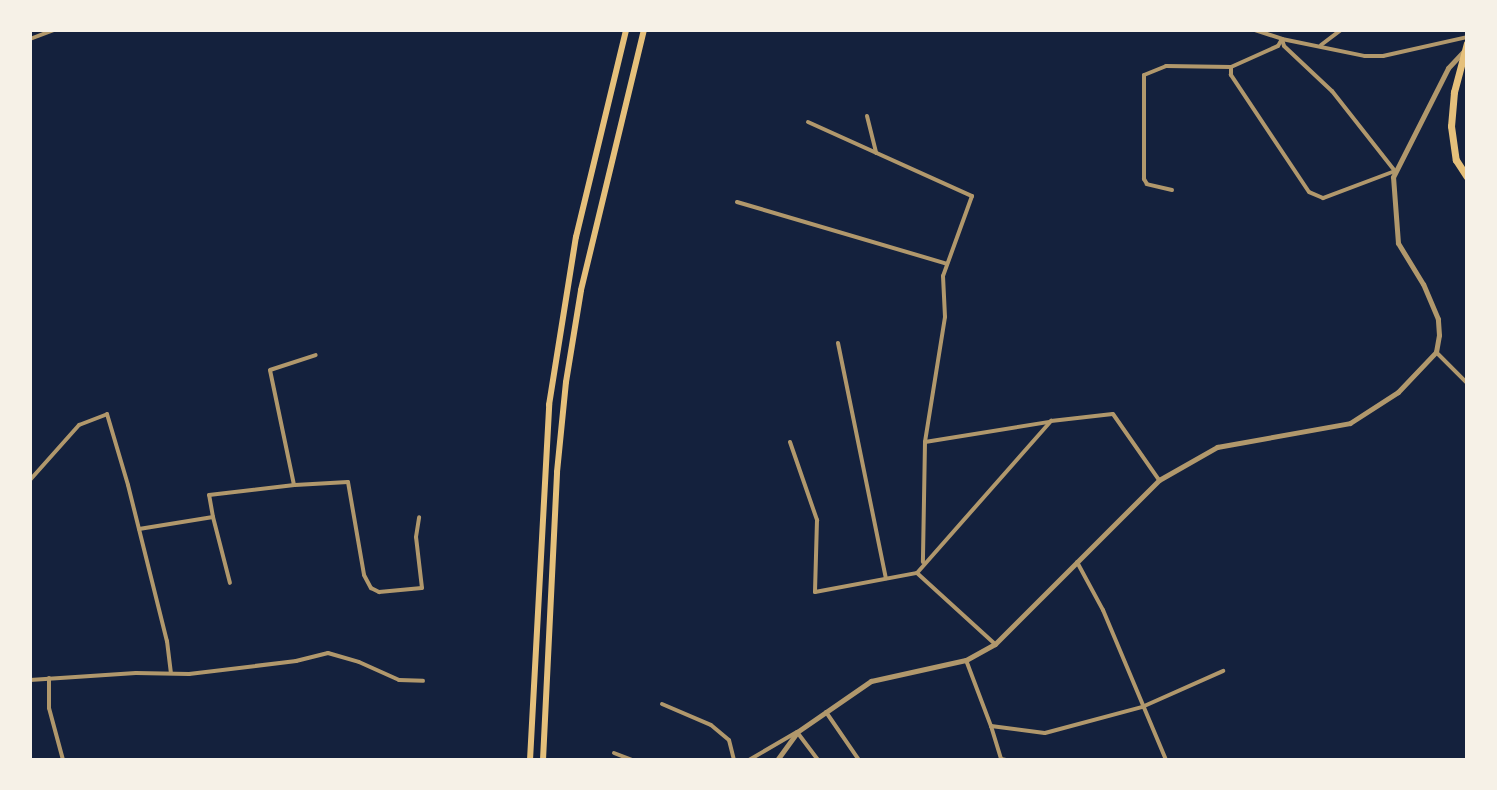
<!DOCTYPE html>
<html>
<head>
<meta charset="utf-8">
<style>
  body { margin:0 }
  #map { position:relative; width:1497px; height:790px; overflow:hidden; background:#14213d; font-family:"Space Grotesk",sans-serif }
  div>[style] { position:absolute }
  [style*='--x'] { left:calc(var(--x)*1px); top:calc(var(--y)*1px); width:calc(var(--w)*1px); rotate:calc(var(--a)*1deg) }
  .minor>* { height:4px; margin:-2px; padding:0 2px; transform-origin:2px; border-radius:2px; background:#b1986c }
  .tertiary>* { height:5px; margin:-2.5px; padding:0 2.5px; transform-origin:2.5px; border-radius:2.5px; background:#b1986c }
  .secondary>* { height:6px; margin:-3px; padding:0 3px; transform-origin:3px; border-radius:3px; background:#e5c07b }
  .primary>* { height:7px; margin:-3.5px; padding:0 3.5px; transform-origin:3.5px; border-radius:3.5px; background:#e5c07b }
  span { translate:-50% -50%; white-space:nowrap; text-align:center; line-height:1.15; -webkit-text-stroke:8px #f6f1e7; paint-order:stroke }
  .frame { position:absolute; inset:0; border:32px solid #f6f1e7; pointer-events:none }
</style>
</head>
<body>
<div id="map">
  <div class="minor">
    <i style="--x:1255;--y:30;--w:28;--a:18"></i>
    <i style="--x:1282;--y:39;--w:7;--a:74"></i>
    <i style="--x:1284;--y:46;--w:66;--a:43.2"></i>
    <i style="--x:1332;--y:91;--w:102;--a:51.8"></i>
    <i style="--x:1395;--y:171;--w:77;--a:159.4"></i>
    <i style="--x:1323;--y:198;--w:15;--a:-157"></i>
    <i style="--x:1309;--y:192;--w:141;--a:-123.7"></i>
    <i style="--x:1231;--y:75;--w:8;--a:-90"></i>
    <i style="--x:1231;--y:67;--w:51;--a:-24.1"></i>
    <i style="--x:1278;--y:46;--w:8;--a:-60"></i>
    <i style="--x:1282;--y:39;--w:85;--a:11.6"></i>
    <i style="--x:1365;--y:56;--w:18;--a:0"></i>
    <i style="--x:1383;--y:56;--w:86;--a:-12.7"></i>
    <i style="--x:30;--y:39;--w:25;--a:-21"></i>
    <i style="--x:1321;--y:45;--w:25;--a:-37"></i>
    <i style="--x:867;--y:116;--w:38;--a:76"></i>
    <i style="--x:808;--y:122;--w:180;--a:24.3"></i>
    <i style="--x:972;--y:196;--w:85;--a:109.9"></i>
    <i style="--x:943;--y:276;--w:41;--a:87.2"></i>
    <i style="--x:945;--y:317;--w:127;--a:99.1"></i>
    <i style="--x:925;--y:442;--w:120;--a:91"></i>
    <i style="--x:1172;--y:190;--w:26;--a:-167"></i>
    <i style="--x:1147;--y:184;--w:6;--a:-121"></i>
    <i style="--x:1144;--y:179;--w:104;--a:-90"></i>
    <i style="--x:1144;--y:75;--w:24;--a:-22"></i>
    <i style="--x:1166;--y:66;--w:65;--a:0.9"></i>
    <i style="--x:737;--y:202;--w:219;--a:16.4"></i>
    <i style="--x:838;--y:343;--w:240;--a:78.5"></i>
    <i style="--x:1436;--y:352;--w:44;--a:45"></i>
    <i style="--x:790;--y:442;--w:83;--a:70.9"></i>
    <i style="--x:817;--y:520;--w:72;--a:91.6"></i>
    <i style="--x:815;--y:592;--w:104;--a:-10.6"></i>
    <i style="--x:917;--y:573;--w:203;--a:-48.6"></i>
    <i style="--x:1051;--y:421;--w:62;--a:-6.4"></i>
    <i style="--x:1113;--y:414;--w:80;--a:55.1"></i>
    <i style="--x:925;--y:442;--w:126;--a:-9.2"></i>
    <i style="--x:30;--y:480;--w:74;--a:-48.3"></i>
    <i style="--x:79;--y:425;--w:30;--a:-21"></i>
    <i style="--x:107;--y:414;--w:74;--a:73.5"></i>
    <i style="--x:128;--y:485;--w:161;--a:76"></i>
    <i style="--x:167;--y:641;--w:31;--a:83"></i>
    <i style="--x:295;--y:485;--w:53;--a:-3.2"></i>
    <i style="--x:348;--y:482;--w:94;--a:80.2"></i>
    <i style="--x:364;--y:575;--w:15;--a:62"></i>
    <i style="--x:371;--y:588;--w:9;--a:27"></i>
    <i style="--x:379;--y:592;--w:43;--a:-5.3"></i>
    <i style="--x:422;--y:588;--w:51;--a:-96.7"></i>
    <i style="--x:416;--y:537;--w:20;--a:-81"></i>
    <i style="--x:213;--y:517;--w:68;--a:75.6"></i>
    <i style="--x:139;--y:529;--w:75;--a:-9.2"></i>
    <i style="--x:213;--y:517;--w:22;--a:-100"></i>
    <i style="--x:209;--y:495;--w:86;--a:-6.7"></i>
    <i style="--x:294;--y:485;--w:117;--a:-101.8"></i>
    <i style="--x:270;--y:370;--w:48;--a:-18.1"></i>
    <i style="--x:1077;--y:562;--w:55;--a:61.6"></i>
    <i style="--x:1103;--y:610;--w:163;--a:67.2"></i>
    <i style="--x:917;--y:573;--w:105;--a:42.3"></i>
    <i style="--x:966;--y:660;--w:71;--a:69.3"></i>
    <i style="--x:991;--y:726;--w:54;--a:7.4"></i>
    <i style="--x:1045;--y:733;--w:100;--a:-15"></i>
    <i style="--x:1142;--y:707;--w:89;--a:-24"></i>
    <i style="--x:49;--y:678;--w:30;--a:90"></i>
    <i style="--x:49;--y:708;--w:54;--a:74.9"></i>
    <i style="--x:30;--y:680;--w:106;--a:-3.8"></i>
    <i style="--x:136;--y:673;--w:53;--a:1.1"></i>
    <i style="--x:189;--y:674;--w:108;--a:-6.9"></i>
    <i style="--x:296;--y:661;--w:33;--a:-14"></i>
    <i style="--x:328;--y:653;--w:32;--a:16"></i>
    <i style="--x:359;--y:662;--w:44;--a:24.2"></i>
    <i style="--x:399;--y:680;--w:24;--a:2"></i>
    <i style="--x:662;--y:704;--w:53;--a:23.2"></i>
    <i style="--x:711;--y:725;--w:23;--a:40"></i>
    <i style="--x:729;--y:740;--w:21;--a:76"></i>
    <i style="--x:826;--y:712;--w:58;--a:55.5"></i>
    <i style="--x:991;--y:726;--w:34;--a:73"></i>
    <i style="--x:1001;--y:759;--w:5;--a:11"></i>
    <i style="--x:614;--y:753;--w:19;--a:21"></i>
    <i style="--x:749;--y:760;--w:56;--a:-30.3"></i>
    <i style="--x:797;--y:732;--w:35;--a:53"></i>
  </div>
  <div class="tertiary">
    <i style="--x:777;--y:760;--w:34;--a:-54"></i>
    <i style="--x:797;--y:732;--w:90;--a:-34.6"></i>
    <i style="--x:871;--y:681;--w:97;--a:-12.5"></i>
    <i style="--x:966;--y:660;--w:33;--a:-29"></i>
    <i style="--x:995;--y:644;--w:232;--a:-45"></i>
    <i style="--x:1159;--y:480;--w:67;--a:-29.6"></i>
    <i style="--x:1217;--y:447;--w:135;--a:-10.2"></i>
    <i style="--x:1350;--y:423;--w:57;--a:-32.9"></i>
    <i style="--x:1398;--y:392;--w:55;--a:-46.5"></i>
    <i style="--x:1436;--y:352;--w:17;--a:-80"></i>
    <i style="--x:1439;--y:335;--w:16;--a:-94"></i>
    <i style="--x:1438;--y:319;--w:38;--a:-113"></i>
    <i style="--x:1423;--y:284;--w:48;--a:-121.4"></i>
    <i style="--x:1398;--y:243;--w:66;--a:-94.3"></i>
    <i style="--x:1393;--y:177;--w:122;--a:-63.2"></i>
    <i style="--x:1448;--y:68;--w:22;--a:-47"></i>
  </div>
  <div class="secondary">
    <i style="--x:530;--y:760;--w:356;--a:-86.9"></i>
    <i style="--x:549;--y:405;--w:170;--a:-80.9"></i>
    <i style="--x:576;--y:237;--w:213;--a:-76.4"></i>
    <i style="--x:543;--y:760;--w:288;--a:-87.2"></i>
    <i style="--x:557;--y:472;--w:90;--a:-84.3"></i>
    <i style="--x:566;--y:382;--w:93;--a:-80.7"></i>
    <i style="--x:581;--y:290;--w:268;--a:-76.4"></i>
  </div>
  <div class="primary">
    <i style="--x:1467;--y:43;--w:51;--a:104.9"></i>
    <i style="--x:1454;--y:92;--w:34;--a:95"></i>
    <i style="--x:1451;--y:126;--w:34;--a:82"></i>
    <i style="--x:1456;--y:160;--w:20;--a:57"></i>
  </div>
  <div class="frame"></div>
</div>
</body>
</html>
